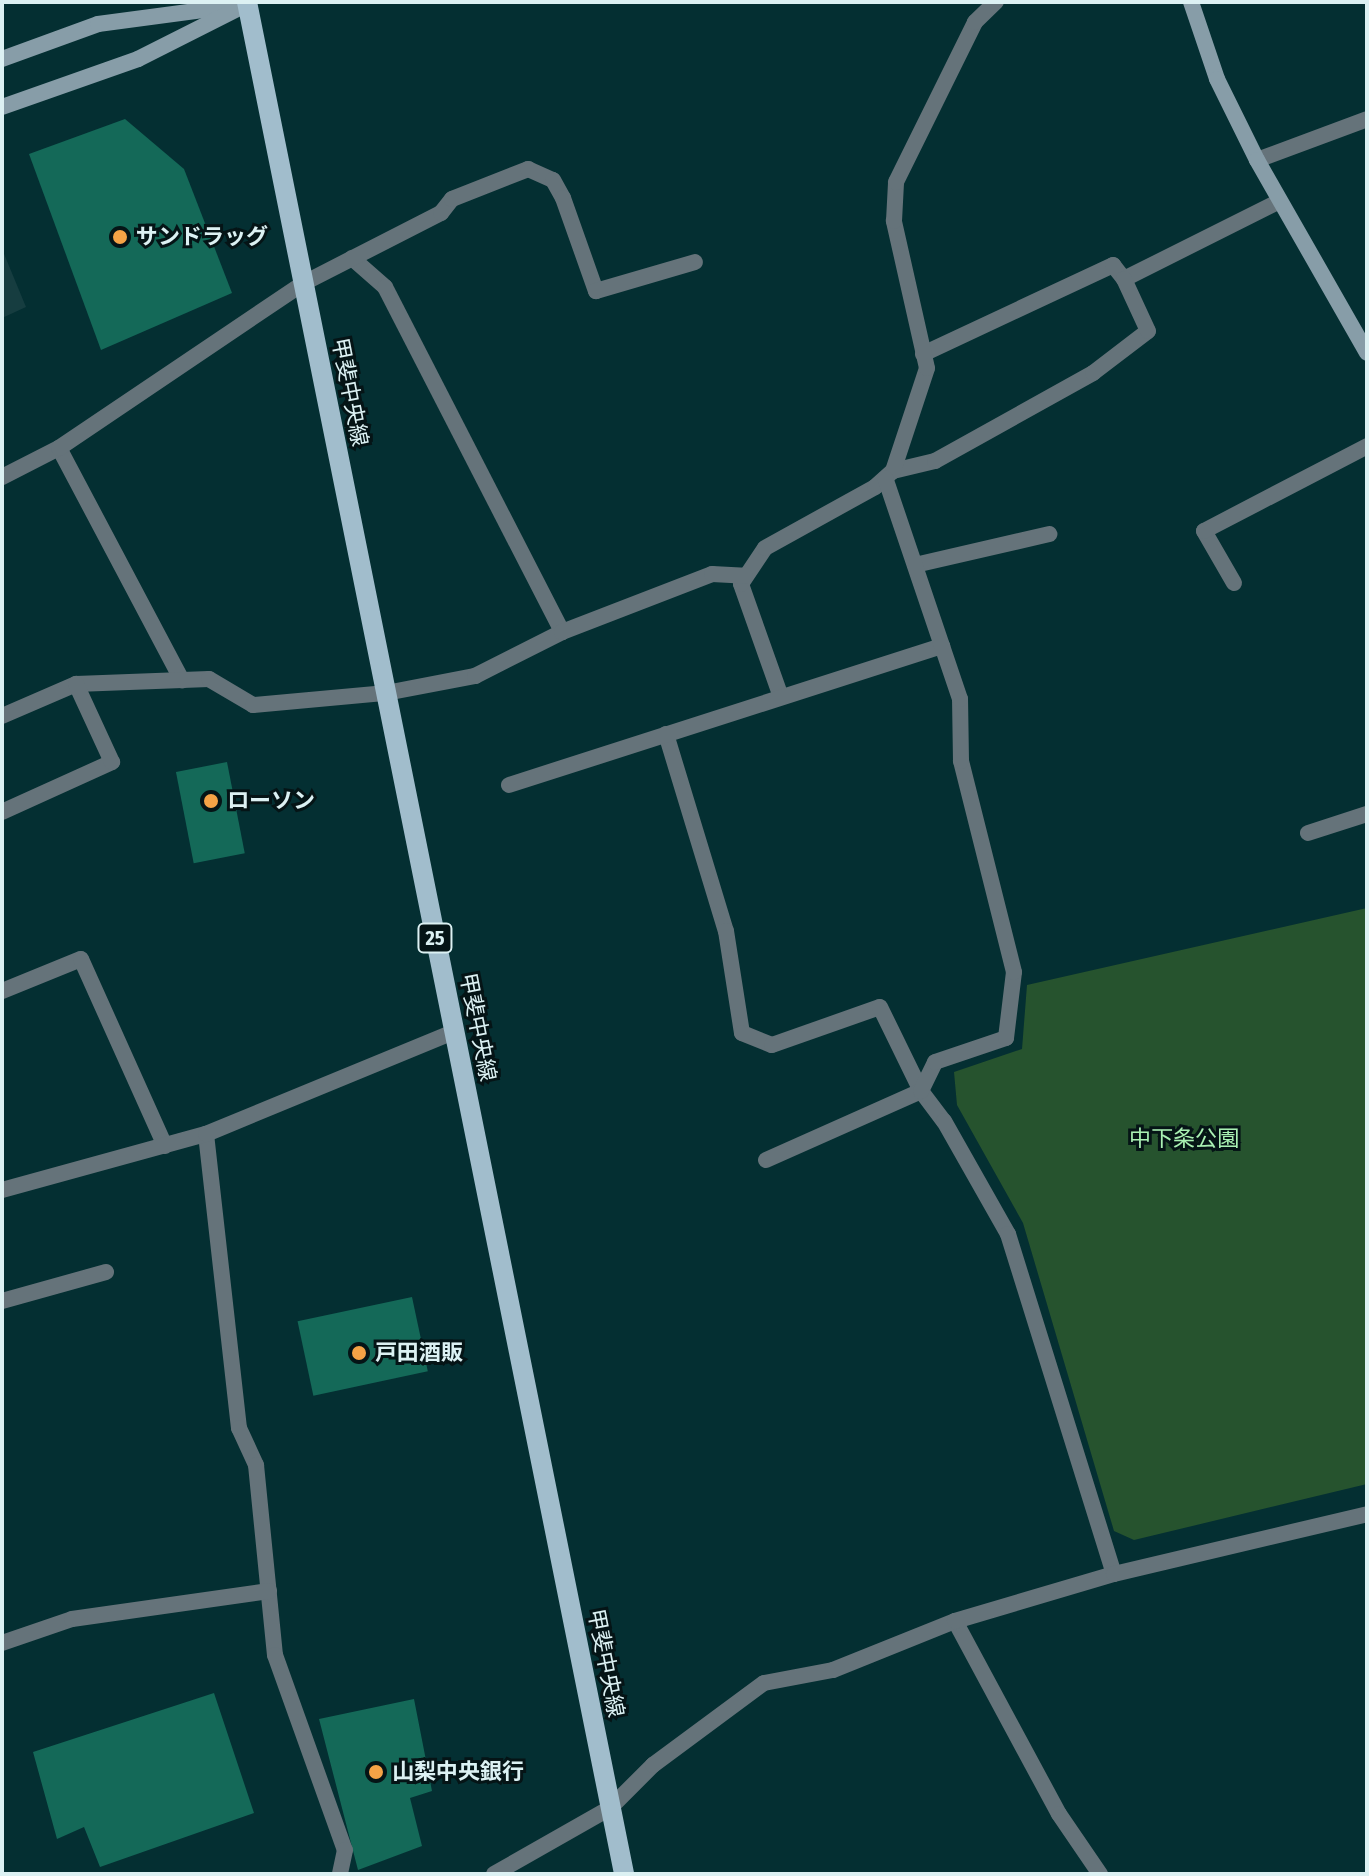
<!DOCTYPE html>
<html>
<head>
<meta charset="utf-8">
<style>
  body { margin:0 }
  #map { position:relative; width:1369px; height:1876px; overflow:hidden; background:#042f32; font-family:"Fira Sans Condensed","Noto Sans JP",sans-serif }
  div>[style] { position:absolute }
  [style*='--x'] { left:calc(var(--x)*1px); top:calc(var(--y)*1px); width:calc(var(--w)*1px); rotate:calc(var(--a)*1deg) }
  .built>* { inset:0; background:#163d40 }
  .green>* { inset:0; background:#26532e }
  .building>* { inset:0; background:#146958; transform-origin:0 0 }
  .street>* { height:16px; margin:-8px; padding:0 8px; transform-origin:8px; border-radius:8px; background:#65737a }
  .secondary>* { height:16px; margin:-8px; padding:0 8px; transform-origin:8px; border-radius:8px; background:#879da8 }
  .primary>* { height:20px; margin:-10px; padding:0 10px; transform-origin:10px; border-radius:10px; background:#a1bdcc }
  .dots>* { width:22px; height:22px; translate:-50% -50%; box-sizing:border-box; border:4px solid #051416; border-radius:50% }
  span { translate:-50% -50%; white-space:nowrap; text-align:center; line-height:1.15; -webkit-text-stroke:6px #051416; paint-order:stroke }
  .shield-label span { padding:2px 6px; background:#051416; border:2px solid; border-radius:6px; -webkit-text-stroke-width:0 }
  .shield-label { font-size:20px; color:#dcf1f3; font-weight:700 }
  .poi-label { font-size:22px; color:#dcf1f3; font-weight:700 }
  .left { translate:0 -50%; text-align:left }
  .street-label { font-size:22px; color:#dcf1f3 }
  .park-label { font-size:22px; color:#a9f1b3 }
  .frame { position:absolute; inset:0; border:4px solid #dcf1f3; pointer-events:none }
</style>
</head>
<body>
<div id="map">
  <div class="built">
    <i style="clip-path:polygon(2px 249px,26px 307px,2px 318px)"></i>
  </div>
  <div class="green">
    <i style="clip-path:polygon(1367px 908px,1367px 1484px,1134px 1540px,1114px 1531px,1023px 1223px,957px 1105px,954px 1072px,1022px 1049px,1027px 985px)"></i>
  </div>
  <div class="building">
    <i style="clip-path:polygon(125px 119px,184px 169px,232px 293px,101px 350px,29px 154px)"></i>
    <i style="left:227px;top:762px;width:93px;height:52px;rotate:79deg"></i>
    <i style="left:412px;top:1297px;width:76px;height:117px;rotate:78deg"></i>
    <i style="clip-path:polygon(214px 1693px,254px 1813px,100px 1867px,84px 1827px,57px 1839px,33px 1752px)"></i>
    <i style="clip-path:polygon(414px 1699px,432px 1791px,410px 1798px,422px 1846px,358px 1870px,319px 1719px)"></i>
  </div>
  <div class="street">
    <i style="--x:1257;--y:160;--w:117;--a:-20.4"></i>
    <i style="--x:352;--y:258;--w:44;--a:41.3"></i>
    <i style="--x:385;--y:287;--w:388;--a:62.8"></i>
    <i style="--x:923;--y:354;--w:210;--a:-25.1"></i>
    <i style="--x:1113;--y:265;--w:18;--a:52"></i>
    <i style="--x:1124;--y:279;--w:174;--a:-26.6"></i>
    <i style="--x:59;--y:448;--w:263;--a:62.1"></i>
    <i style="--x:893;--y:471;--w:43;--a:-13.4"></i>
    <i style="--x:935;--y:461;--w:181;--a:-29.1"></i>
    <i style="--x:1093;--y:373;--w:69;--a:-37.4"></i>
    <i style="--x:1148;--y:331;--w:57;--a:-114.8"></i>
    <i style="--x:2;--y:477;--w:64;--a:-27"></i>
    <i style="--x:59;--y:448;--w:295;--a:-34"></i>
    <i style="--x:304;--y:283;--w:154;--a:-27.1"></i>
    <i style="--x:441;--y:213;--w:18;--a:-52"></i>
    <i style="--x:452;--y:199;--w:82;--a:-21.5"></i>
    <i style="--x:528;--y:169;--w:27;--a:24"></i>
    <i style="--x:553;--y:180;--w:21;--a:61"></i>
    <i style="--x:563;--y:198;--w:99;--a:70.5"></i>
    <i style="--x:596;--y:291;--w:103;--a:-16.3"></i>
    <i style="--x:915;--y:565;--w:138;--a:-13"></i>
    <i style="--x:1234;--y:583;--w:60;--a:-120"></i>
    <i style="--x:1204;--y:531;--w:184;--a:-27.5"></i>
    <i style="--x:781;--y:697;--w:120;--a:-109.5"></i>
    <i style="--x:741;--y:584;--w:43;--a:-56.3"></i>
    <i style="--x:765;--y:548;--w:126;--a:-29"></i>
    <i style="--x:875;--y:487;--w:24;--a:-42"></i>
    <i style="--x:893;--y:471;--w:108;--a:-71.7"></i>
    <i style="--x:927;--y:368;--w:151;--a:-102.7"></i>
    <i style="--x:894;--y:221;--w:39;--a:-87"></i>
    <i style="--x:896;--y:182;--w:178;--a:-63.7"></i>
    <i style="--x:975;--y:22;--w:29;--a:-44"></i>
    <i style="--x:2;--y:716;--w:81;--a:-23.4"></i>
    <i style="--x:76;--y:684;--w:133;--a:-2.2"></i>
    <i style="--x:209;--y:679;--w:51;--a:30.6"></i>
    <i style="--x:253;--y:705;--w:134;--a:-5.2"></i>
    <i style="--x:386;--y:693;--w:91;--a:-10.8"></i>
    <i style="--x:475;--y:676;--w:97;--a:-26.8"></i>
    <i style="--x:562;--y:632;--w:161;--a:-21.1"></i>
    <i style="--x:712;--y:574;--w:33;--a:3"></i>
    <i style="--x:666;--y:734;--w:206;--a:73.1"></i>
    <i style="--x:726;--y:931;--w:103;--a:81.1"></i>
    <i style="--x:742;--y:1033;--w:32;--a:22"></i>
    <i style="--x:772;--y:1045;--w:114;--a:-19.4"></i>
    <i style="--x:880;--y:1007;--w:93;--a:64"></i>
    <i style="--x:921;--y:1091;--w:38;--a:53"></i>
    <i style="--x:944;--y:1121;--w:130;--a:60.5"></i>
    <i style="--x:1008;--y:1234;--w:356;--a:72.7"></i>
    <i style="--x:509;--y:785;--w:455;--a:-17.8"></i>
    <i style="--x:2;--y:812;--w:121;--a:-24.4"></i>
    <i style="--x:112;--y:762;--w:86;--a:-114.8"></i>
    <i style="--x:1308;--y:833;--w:62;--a:-17.9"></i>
    <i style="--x:2;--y:991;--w:85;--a:-22.1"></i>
    <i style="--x:81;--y:959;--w:205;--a:65.8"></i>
    <i style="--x:206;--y:1134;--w:296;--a:83.6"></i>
    <i style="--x:239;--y:1428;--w:41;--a:65.3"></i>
    <i style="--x:256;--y:1465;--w:191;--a:84.3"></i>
    <i style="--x:275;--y:1655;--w:207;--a:70.3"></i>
    <i style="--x:345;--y:1850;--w:25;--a:102"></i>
    <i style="--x:766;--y:1160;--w:170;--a:-24"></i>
    <i style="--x:921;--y:1091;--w:32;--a:-64"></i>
    <i style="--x:935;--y:1062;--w:75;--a:-18.7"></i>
    <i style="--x:1006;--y:1038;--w:66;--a:-83.1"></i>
    <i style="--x:1014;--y:972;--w:218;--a:-104.1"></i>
    <i style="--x:961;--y:761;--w:62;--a:-90.9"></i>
    <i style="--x:960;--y:699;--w:233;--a:-108.7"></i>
    <i style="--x:2;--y:1190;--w:212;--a:-15.4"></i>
    <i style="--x:206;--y:1134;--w:268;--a:-22.4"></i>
    <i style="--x:2;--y:1301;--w:108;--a:-15.6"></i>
    <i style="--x:955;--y:1621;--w:219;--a:61.7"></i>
    <i style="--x:1059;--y:1814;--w:73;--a:55.7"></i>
    <i style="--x:2;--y:1643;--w:74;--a:-18.9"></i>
    <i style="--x:72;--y:1619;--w:199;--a:-8.1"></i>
    <i style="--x:494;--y:1874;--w:133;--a:-29.6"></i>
    <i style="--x:610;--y:1808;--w:61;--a:-45"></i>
    <i style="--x:653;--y:1765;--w:138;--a:-36.5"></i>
    <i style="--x:764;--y:1683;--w:70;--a:-10.7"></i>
    <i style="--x:833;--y:1670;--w:131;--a:-21.9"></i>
    <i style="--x:955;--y:1621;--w:166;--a:-16.5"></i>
    <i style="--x:1114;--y:1574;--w:260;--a:-13.3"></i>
  </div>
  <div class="secondary">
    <i style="--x:1191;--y:2;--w:81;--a:71.3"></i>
    <i style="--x:1217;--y:79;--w:90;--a:63.7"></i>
    <i style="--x:1257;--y:160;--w:222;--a:60.3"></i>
    <i style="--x:2;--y:59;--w:102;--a:-20"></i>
    <i style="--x:98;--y:24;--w:136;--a:-7.6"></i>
    <i style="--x:2;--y:107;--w:144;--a:-19.4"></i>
    <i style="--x:138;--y:59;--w:122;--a:-26.8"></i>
  </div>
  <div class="primary">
    <i style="--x:247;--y:2;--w:1910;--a:78.61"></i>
  </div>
  <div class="dots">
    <i style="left:120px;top:237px;background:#f5a346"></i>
    <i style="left:211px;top:801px;background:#f5a346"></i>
    <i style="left:359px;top:1353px;background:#f5a346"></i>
    <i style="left:376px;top:1772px;background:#f5a346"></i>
  </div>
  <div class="shield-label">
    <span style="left:435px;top:938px">25</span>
  </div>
  <div class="poi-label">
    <span class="left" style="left:136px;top:237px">サンドラッグ</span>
    <span class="left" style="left:227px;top:801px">ローソン</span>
    <span class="left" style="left:375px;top:1353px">戸田酒販</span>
    <span class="left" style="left:392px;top:1772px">山梨中央銀行</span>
  </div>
  <div class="street-label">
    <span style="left:350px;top:392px;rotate:79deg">甲斐中央線</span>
    <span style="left:478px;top:1027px;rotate:79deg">甲斐中央線</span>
    <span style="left:606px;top:1663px;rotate:79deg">甲斐中央線</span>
  </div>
  <div class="park-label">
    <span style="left:1184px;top:1139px">中下条公園</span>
  </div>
  <div class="frame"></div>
</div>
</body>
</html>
